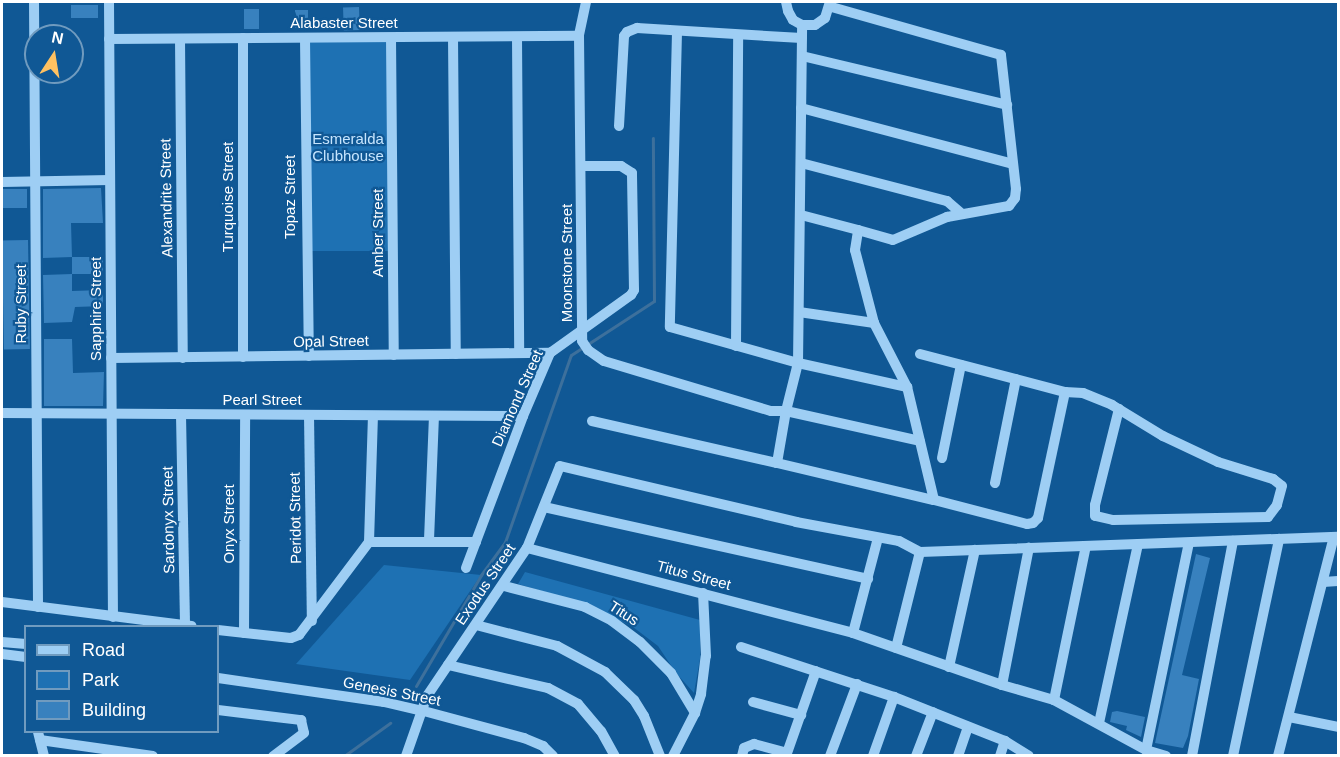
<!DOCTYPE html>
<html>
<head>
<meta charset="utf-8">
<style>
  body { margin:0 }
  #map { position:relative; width:1340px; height:757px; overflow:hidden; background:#105895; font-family:Helvetica,sans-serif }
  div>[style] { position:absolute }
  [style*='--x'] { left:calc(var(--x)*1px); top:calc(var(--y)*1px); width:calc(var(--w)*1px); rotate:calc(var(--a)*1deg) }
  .green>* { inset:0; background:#1e71b3; transform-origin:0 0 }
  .stream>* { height:3px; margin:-1.5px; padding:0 1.5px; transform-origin:1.5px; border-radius:1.5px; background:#3d709c }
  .building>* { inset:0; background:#3881be; transform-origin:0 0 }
  .minor>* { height:10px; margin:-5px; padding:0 5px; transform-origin:5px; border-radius:5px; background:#9ecef4 }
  span { translate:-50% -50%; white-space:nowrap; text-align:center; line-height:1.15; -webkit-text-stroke:4.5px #105895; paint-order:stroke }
  .street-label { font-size:15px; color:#fff }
  .park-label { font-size:15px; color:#c6e5fe }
  .frame { position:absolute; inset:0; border:3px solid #fff; pointer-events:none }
  .legend { position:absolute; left:24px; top:625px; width:195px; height:108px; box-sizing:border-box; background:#105895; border:2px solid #709bbf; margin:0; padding:8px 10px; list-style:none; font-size:18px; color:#fff }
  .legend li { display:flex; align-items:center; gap:12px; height:30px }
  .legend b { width:30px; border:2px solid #709bbf }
  .north { position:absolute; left:24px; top:24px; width:60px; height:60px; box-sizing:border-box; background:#105895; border:2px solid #709bbf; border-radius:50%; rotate:12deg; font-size:16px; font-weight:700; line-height:24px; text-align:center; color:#fff }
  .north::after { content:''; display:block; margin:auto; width:21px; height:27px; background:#ffc161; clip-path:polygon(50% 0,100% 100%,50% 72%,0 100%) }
</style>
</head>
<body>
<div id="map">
  <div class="green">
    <i style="left:389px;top:41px;width:210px;height:82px;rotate:90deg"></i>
    <i style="clip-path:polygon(384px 565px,481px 575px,410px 680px,296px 664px)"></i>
    <i style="clip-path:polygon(525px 572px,700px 620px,700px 659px,694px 693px,676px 673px,658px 646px,633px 627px,586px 604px,518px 584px)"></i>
  </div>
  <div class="stream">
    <i style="--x:416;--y:686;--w:129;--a:-59.6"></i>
    <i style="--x:481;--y:575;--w:41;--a:-54"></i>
    <i style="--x:505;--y:542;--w:198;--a:-70.6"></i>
    <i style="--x:571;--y:355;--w:99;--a:-33"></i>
    <i style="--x:654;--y:301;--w:163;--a:-90.4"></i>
    <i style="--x:344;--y:756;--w:57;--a:-35.7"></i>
  </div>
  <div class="building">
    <i style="left:98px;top:5px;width:13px;height:27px;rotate:90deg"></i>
    <i style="left:359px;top:7px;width:23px;height:16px;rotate:88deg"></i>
    <i style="left:244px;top:9px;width:15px;height:20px"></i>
    <i style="left:295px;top:10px;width:13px;height:18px"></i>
    <i style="clip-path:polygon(101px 188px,103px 223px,71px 223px,72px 257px,43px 258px,43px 189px)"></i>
    <i style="left:2px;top:189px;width:25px;height:19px"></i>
    <i style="left:28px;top:240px;width:109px;height:26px;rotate:89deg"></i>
    <i style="left:72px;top:257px;width:31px;height:17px"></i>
    <i style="clip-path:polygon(72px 274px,72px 291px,103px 290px,103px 306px,75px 307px,72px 322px,44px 323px,43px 275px)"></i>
    <i style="clip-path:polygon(44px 339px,72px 339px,73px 373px,104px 372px,103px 406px,44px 406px)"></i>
    <i style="clip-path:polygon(1196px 554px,1210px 558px,1182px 675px,1199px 679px,1188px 736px,1183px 748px,1155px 743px)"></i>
    <i style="clip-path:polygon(1117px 711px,1145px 717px,1141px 737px,1126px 730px,1127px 726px,1110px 722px,1112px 712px)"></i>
  </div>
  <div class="minor">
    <i style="--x:34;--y:2;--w:605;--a:89.62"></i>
    <i style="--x:109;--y:2;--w:615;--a:89.63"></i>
    <i style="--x:586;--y:2;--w:35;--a:102"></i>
    <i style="--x:579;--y:36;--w:305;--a:89.4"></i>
    <i style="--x:582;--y:341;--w:11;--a:56"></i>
    <i style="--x:588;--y:350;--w:19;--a:35"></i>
    <i style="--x:604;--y:361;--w:174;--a:16.7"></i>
    <i style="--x:771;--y:411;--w:15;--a:0"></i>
    <i style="--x:786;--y:411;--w:49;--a:-76"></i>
    <i style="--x:798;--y:363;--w:338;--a:-89.3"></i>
    <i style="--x:786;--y:2;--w:9;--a:77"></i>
    <i style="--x:788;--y:11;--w:10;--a:61"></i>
    <i style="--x:793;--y:20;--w:10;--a:29"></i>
    <i style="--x:802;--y:25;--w:13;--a:0"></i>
    <i style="--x:815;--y:25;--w:12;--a:-35"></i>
    <i style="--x:825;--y:18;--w:17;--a:-73"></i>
    <i style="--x:677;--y:32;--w:295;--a:91.4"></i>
    <i style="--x:670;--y:327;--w:133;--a:15.7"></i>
    <i style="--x:798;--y:363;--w:112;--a:12.4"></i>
    <i style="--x:453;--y:37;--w:317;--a:89.5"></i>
    <i style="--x:517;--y:37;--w:316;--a:89.6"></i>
    <i style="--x:243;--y:38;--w:319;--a:90"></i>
    <i style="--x:391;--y:38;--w:317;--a:89.5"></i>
    <i style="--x:109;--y:39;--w:470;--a:-0.4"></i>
    <i style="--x:180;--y:39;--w:319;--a:89.5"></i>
    <i style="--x:305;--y:39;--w:317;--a:89.3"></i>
    <i style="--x:802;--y:56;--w:211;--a:13.4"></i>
    <i style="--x:801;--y:108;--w:219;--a:14.8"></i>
    <i style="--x:619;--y:126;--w:90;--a:-86.8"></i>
    <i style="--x:624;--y:36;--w:5;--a:-53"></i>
    <i style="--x:627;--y:32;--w:11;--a:-22"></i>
    <i style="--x:637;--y:28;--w:165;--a:3.5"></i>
    <i style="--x:801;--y:163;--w:151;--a:14.6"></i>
    <i style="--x:947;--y:201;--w:20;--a:41"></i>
    <i style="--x:2;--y:182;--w:108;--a:-1.1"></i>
    <i style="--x:801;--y:215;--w:59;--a:14.7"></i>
    <i style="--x:799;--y:312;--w:76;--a:8.3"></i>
    <i style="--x:736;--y:346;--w:311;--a:-89.6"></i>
    <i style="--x:920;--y:354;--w:150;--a:14.7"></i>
    <i style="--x:1065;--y:392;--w:129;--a:102.1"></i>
    <i style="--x:1038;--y:518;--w:7;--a:135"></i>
    <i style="--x:1033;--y:523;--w:6;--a:171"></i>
    <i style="--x:1027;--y:524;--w:96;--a:-165.5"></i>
    <i style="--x:111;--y:358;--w:439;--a:-0.7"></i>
    <i style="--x:1065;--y:392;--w:18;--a:3"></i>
    <i style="--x:1083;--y:393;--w:31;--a:22"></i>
    <i style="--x:1112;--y:405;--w:60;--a:31.3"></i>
    <i style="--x:1163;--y:436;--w:61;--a:25.3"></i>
    <i style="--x:1218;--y:462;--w:58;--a:17.2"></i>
    <i style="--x:1273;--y:479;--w:11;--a:38"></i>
    <i style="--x:1282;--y:486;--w:20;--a:105"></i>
    <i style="--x:1277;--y:505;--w:15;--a:127"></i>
    <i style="--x:1268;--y:517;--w:155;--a:178.9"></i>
    <i style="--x:1113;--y:520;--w:18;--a:-167"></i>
    <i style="--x:1095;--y:516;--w:11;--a:-90"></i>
    <i style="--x:1095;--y:505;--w:99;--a:-76"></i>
    <i style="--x:2;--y:413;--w:521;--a:0.33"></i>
    <i style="--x:181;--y:415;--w:211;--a:88.9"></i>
    <i style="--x:309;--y:415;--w:206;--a:89.2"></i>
    <i style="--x:592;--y:421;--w:190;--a:12.8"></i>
    <i style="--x:777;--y:463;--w:53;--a:-80.2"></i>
    <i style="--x:786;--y:411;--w:137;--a:12.6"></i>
    <i style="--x:942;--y:458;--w:95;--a:-78.5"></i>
    <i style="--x:777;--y:463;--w:161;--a:13.3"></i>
    <i style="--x:934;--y:500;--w:116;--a:-103.4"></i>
    <i style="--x:907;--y:387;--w:72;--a:-117.3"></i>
    <i style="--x:874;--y:323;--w:75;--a:-104.6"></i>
    <i style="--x:855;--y:250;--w:20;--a:-81"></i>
    <i style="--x:858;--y:230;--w:36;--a:16"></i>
    <i style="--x:893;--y:240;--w:59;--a:-23.1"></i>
    <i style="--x:947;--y:217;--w:63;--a:-10.1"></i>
    <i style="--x:1009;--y:206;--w:10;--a:-53"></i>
    <i style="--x:1015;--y:198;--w:9;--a:-84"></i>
    <i style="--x:1016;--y:189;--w:135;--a:-96.4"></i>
    <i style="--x:1001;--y:55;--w:177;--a:-164.2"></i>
    <i style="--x:995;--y:483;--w:106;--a:-78.6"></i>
    <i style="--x:544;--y:507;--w:332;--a:12.5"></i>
    <i style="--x:429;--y:540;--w:124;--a:-87.7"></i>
    <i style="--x:369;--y:542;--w:126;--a:-88.2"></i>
    <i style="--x:527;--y:548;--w:337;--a:14.6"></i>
    <i style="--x:853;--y:633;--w:158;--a:19.2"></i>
    <i style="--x:1002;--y:685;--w:54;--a:16.1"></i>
    <i style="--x:1054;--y:700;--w:105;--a:28.5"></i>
    <i style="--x:1146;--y:750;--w:21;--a:17"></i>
    <i style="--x:466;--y:568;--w:162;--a:-69.4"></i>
    <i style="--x:523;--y:416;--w:69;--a:-66.8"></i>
    <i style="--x:550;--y:353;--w:100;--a:-35.6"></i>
    <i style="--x:631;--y:295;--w:6;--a:-59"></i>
    <i style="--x:634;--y:290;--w:117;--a:-91"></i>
    <i style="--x:632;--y:173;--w:13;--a:-148"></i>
    <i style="--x:621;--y:166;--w:39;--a:180"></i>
    <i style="--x:1323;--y:582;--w:15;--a:-4"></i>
    <i style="--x:504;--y:586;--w:84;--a:14.5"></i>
    <i style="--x:585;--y:607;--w:30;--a:27"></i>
    <i style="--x:612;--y:621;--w:35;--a:37"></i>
    <i style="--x:640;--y:642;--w:44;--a:45"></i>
    <i style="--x:671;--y:673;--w:47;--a:59"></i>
    <i style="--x:2;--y:602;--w:191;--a:7.2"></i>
    <i style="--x:476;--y:625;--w:84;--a:14.5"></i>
    <i style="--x:557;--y:646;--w:55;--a:28.4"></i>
    <i style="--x:605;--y:672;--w:40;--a:44"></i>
    <i style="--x:634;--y:700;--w:19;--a:58"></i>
    <i style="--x:644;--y:716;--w:43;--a:68.2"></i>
    <i style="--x:218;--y:630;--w:73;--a:6.3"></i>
    <i style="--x:291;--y:638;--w:9;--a:-21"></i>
    <i style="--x:299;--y:635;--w:116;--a:-53"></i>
    <i style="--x:369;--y:542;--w:107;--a:0"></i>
    <i style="--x:244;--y:633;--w:218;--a:-89.7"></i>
    <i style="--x:853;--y:633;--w:98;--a:-75.3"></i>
    <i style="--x:2;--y:642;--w:24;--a:5"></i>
    <i style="--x:741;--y:647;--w:161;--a:18.1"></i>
    <i style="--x:894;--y:697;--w:119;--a:21.6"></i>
    <i style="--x:1005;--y:741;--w:28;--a:32"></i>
    <i style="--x:896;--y:648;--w:99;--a:-76"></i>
    <i style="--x:2;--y:654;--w:24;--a:7"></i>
    <i style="--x:448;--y:665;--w:103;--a:13"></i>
    <i style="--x:548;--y:688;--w:34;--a:28"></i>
    <i style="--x:578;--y:704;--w:35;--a:50"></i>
    <i style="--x:601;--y:731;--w:29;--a:61"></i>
    <i style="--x:949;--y:667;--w:120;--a:-77.5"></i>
    <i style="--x:218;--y:678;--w:168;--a:8.2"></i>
    <i style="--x:384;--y:702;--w:37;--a:13"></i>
    <i style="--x:420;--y:710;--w:108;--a:15.1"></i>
    <i style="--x:524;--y:738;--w:21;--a:23"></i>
    <i style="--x:543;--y:746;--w:14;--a:45"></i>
    <i style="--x:1002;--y:685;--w:140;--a:-78.9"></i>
    <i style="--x:1054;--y:700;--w:157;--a:-78.3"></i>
    <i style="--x:753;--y:702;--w:50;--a:15.2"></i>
    <i style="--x:218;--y:710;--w:84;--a:6.9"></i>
    <i style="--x:301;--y:720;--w:13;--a:77"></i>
    <i style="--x:304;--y:733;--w:39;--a:143"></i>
    <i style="--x:1289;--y:717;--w:50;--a:11.5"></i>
    <i style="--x:1099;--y:723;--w:183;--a:-77.7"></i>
    <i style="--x:38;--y:732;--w:25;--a:76"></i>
    <i style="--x:40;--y:740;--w:114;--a:8.1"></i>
    <i style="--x:1146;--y:750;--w:211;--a:-78.3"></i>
    <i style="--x:406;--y:756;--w:64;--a:-70.7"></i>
    <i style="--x:427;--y:696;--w:179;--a:-56"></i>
    <i style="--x:527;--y:548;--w:88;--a:-68.1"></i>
    <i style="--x:560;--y:466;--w:243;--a:13.3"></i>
    <i style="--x:796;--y:522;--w:105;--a:10.5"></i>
    <i style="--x:899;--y:541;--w:24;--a:28"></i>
    <i style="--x:920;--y:552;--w:418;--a:-2.1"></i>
    <i style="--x:673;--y:756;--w:48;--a:-62.9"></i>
    <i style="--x:695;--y:713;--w:20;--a:-72"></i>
    <i style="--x:701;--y:694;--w:38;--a:-83"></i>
    <i style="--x:706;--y:656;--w:63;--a:-92.7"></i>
    <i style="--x:742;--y:756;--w:8;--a:-76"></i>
    <i style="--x:744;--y:748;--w:11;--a:-22"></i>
    <i style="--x:754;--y:744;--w:34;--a:15"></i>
    <i style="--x:786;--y:756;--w:90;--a:-70.6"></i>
    <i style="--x:830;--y:756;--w:77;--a:-69.4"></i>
    <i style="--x:873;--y:756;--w:63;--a:-70.4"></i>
    <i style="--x:916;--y:756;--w:47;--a:-68.9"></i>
    <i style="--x:958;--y:756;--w:31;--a:-71"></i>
    <i style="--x:1000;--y:756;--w:16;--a:-72"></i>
    <i style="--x:1192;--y:756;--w:219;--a:-79.2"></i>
    <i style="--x:1233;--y:756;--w:222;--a:-78"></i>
    <i style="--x:1278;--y:756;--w:226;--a:-75.7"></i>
  </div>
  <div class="street-label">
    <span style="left:344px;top:23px">Alabaster Street</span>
    <span style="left:228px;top:197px;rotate:-90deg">Turquoise Street</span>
    <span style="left:290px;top:197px;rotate:-90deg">Topaz Street</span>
    <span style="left:166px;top:198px;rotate:-91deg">Alexandrite Street</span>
    <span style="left:378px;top:233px;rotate:-90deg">Amber Street</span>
    <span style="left:567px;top:263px;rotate:-90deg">Moonstone Street</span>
    <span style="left:21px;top:304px;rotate:-90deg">Ruby Street</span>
    <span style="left:96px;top:309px;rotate:-90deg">Sapphire Street</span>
    <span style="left:331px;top:341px;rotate:-1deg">Opal Street</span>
    <span style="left:517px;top:398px;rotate:-66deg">Diamond Street</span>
    <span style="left:262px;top:400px">Pearl Street</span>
    <span style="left:295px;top:518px;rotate:-91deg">Peridot Street</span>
    <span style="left:168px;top:520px;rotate:-91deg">Sardonyx Street</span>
    <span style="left:229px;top:524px;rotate:-90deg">Onyx Street</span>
    <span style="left:694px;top:575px;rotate:15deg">Titus Street</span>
    <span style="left:485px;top:584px;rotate:-56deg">Exodus Street</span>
    <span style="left:624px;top:613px;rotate:33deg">Titus</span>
    <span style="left:392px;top:691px;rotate:11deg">Genesis Street</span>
  </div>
  <div class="park-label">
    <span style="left:348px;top:147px">Esmeralda<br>Clubhouse</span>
  </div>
  <div class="frame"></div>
  <ul class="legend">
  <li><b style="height:8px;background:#9ecef4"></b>Road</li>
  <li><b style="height:16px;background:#1e71b3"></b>Park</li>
  <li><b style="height:16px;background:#3881be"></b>Building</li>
  </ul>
  <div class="north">N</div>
</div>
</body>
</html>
